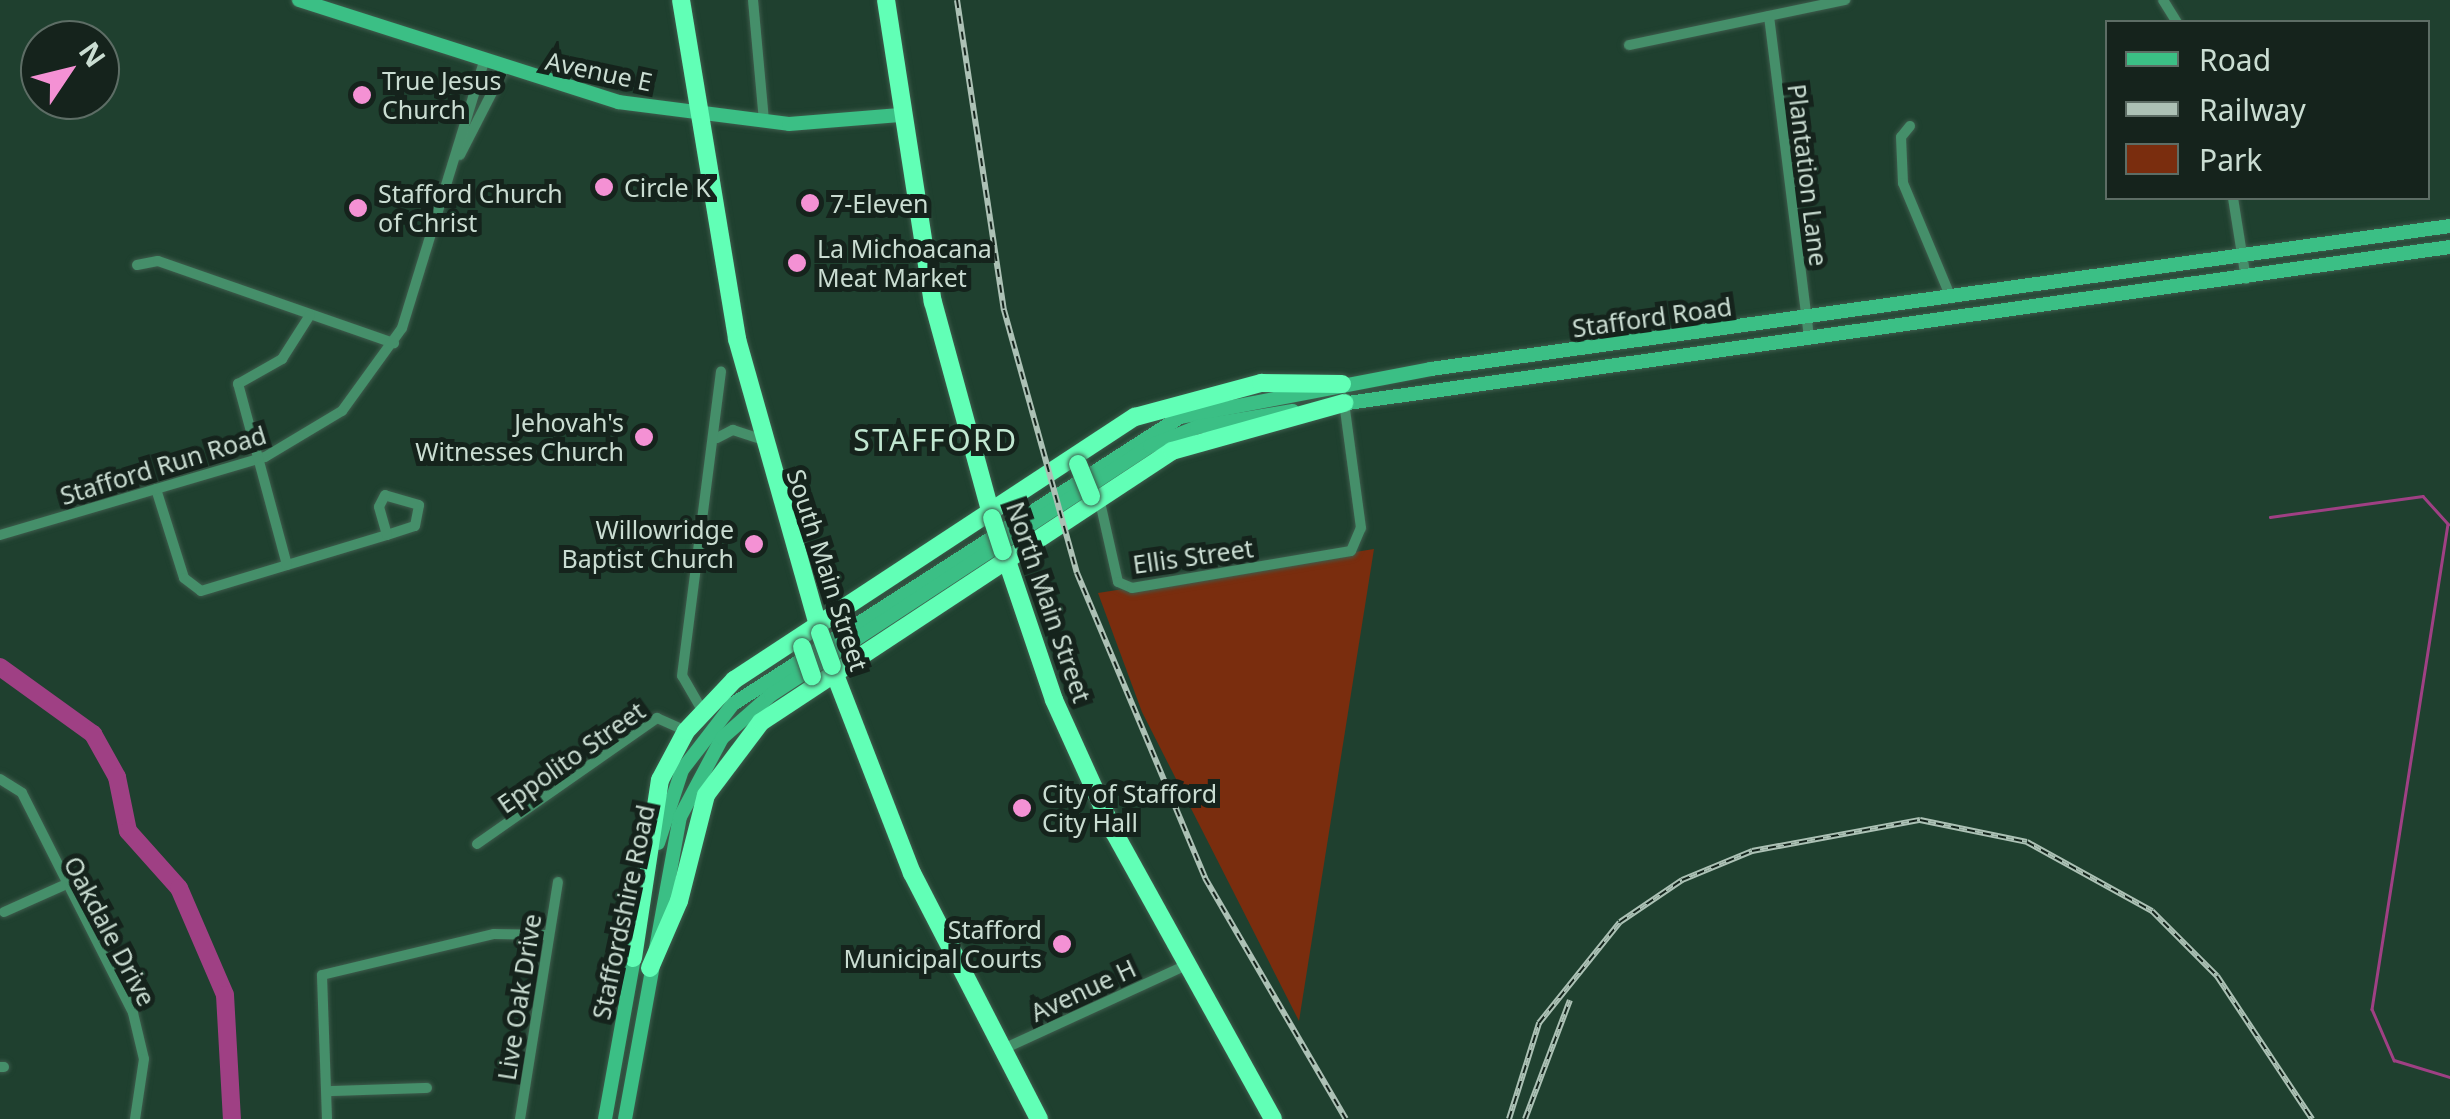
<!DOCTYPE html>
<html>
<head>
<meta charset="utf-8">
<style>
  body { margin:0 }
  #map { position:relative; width:2450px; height:1119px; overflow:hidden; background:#1f402f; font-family:"Noto Sans",sans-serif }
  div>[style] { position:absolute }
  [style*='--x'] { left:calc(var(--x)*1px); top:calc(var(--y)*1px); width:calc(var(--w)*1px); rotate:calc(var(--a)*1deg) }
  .green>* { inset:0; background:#7a2d0e }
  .stream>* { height:2.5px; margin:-1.25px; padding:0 1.25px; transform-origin:1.25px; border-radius:1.25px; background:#9f4084 }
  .river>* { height:18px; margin:-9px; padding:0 9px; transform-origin:9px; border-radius:9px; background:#9f4084 }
  .roads { filter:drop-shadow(0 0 2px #3e5c4c) drop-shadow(0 0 2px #3e5c4c) }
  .street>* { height:10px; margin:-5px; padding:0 5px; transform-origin:5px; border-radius:5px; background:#458f6a }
  .secondary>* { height:14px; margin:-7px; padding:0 7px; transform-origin:7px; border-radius:7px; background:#3bbf85 }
  .highway>* { height:18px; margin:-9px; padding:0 9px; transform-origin:9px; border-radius:9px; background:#61ffb6 }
  .rail>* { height:6px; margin-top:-3px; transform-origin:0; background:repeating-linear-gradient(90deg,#15231c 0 8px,#acc1b5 0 16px); box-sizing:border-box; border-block:2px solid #acc1b5 }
  .bridges { filter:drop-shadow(0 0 2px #3e5c4c) drop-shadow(0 0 2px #3e5c4c) }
  .highway-bridge>* { height:18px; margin:-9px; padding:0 9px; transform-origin:9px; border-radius:9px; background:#61ffb6 }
  .dots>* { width:28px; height:28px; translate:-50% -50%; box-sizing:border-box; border:5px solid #15231c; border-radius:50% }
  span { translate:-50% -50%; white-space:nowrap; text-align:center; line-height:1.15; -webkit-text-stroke:10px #15231c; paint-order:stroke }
  .street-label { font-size:25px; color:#caddd2 }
  .poi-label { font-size:25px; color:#caddd2 }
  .left { translate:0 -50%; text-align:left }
  .right { translate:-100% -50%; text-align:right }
  .quarter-label { font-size:30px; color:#c1e7d1; letter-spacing:2.5px }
  .legend { position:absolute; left:2105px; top:20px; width:325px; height:180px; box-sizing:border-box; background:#15231c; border:2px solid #5d6d65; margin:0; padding:12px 18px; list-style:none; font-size:30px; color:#caddd2 }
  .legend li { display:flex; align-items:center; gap:20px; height:50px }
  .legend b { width:50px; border:2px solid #5d6d65 }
  .north { position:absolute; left:20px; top:20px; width:100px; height:100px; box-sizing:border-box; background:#15231c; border:2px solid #5d6d65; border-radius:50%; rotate:55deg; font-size:28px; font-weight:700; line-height:40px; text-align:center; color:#caddd2 }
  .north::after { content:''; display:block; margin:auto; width:35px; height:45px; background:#f491d4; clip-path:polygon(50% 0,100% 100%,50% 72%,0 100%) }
</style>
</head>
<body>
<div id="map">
  <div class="green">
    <i style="clip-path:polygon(1374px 549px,1299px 1021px,1142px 712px,1098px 593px)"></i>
  </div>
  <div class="stream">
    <i style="--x:2270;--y:517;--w:154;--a:-7.8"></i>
    <i style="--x:2423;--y:496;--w:38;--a:48"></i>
    <i style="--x:2448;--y:524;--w:491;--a:98.9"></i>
    <i style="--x:2372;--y:1009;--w:56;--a:66.7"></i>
    <i style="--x:2394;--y:1060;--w:59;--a:16.9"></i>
  </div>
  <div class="river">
    <i style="--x:0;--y:667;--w:115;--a:35.8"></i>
    <i style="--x:93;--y:734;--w:49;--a:60.8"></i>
    <i style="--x:117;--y:777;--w:55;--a:78.5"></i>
    <i style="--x:128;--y:831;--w:76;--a:48.2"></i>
    <i style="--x:179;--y:888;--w:116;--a:66.7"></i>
    <i style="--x:225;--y:995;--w:124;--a:86.8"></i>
  </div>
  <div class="roads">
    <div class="street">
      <i style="--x:753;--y:0;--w:121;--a:84.8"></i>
      <i style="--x:2163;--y:0;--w:26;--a:58"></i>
      <i style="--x:1769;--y:16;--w:324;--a:82.9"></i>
      <i style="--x:1629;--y:45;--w:221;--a:-11.8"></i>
      <i style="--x:1910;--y:126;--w:14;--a:129"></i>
      <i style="--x:1901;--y:137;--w:46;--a:87.5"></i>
      <i style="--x:1903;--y:183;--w:125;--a:67.3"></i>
      <i style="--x:460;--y:155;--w:94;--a:-62.9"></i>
      <i style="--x:2233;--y:198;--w:82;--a:80.9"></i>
      <i style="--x:137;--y:265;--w:21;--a:-11"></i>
      <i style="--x:158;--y:261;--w:250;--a:19.2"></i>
      <i style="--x:717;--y:438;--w:18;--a:-27"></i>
      <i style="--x:733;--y:430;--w:29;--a:18"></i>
      <i style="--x:156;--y:489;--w:93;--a:72.5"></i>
      <i style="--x:184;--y:578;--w:21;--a:37"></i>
      <i style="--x:201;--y:591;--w:194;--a:-16.8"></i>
      <i style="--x:387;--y:535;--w:29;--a:-18"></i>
      <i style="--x:415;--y:526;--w:21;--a:-79"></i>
      <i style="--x:419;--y:505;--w:35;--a:-164"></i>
      <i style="--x:385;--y:495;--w:13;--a:117"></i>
      <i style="--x:379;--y:507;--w:29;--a:74"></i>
      <i style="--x:1100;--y:502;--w:82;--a:77.3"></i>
      <i style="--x:1118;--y:582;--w:15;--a:23"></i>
      <i style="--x:1132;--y:588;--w:222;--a:-9.6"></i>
      <i style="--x:1351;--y:551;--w:25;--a:-67"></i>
      <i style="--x:1361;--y:528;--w:126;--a:-97.7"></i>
      <i style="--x:0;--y:535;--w:276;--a:-16.4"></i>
      <i style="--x:265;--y:457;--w:90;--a:-30.9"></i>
      <i style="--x:342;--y:411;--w:102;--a:-54.1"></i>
      <i style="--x:402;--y:328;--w:276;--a:-72.9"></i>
      <i style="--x:287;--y:565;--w:188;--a:-105.1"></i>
      <i style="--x:238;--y:384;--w:51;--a:-29.6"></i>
      <i style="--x:282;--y:359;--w:52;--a:-57.5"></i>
      <i style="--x:702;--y:710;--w:39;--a:-120"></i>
      <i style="--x:682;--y:676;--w:307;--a:-82.7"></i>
      <i style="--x:0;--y:779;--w:26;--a:32"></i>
      <i style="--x:22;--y:793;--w:246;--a:63.2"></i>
      <i style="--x:133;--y:1013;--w:47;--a:76.6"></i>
      <i style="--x:144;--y:1059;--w:61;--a:98.5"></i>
      <i style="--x:477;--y:844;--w:220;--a:-35"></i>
      <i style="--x:657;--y:718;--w:32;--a:24"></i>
      <i style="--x:4;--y:912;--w:64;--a:-24.1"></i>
      <i style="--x:1001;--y:1050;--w:199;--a:-24.6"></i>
      <i style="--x:0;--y:1067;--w:4;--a:0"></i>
      <i style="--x:330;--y:1091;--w:97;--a:-1.8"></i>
      <i style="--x:327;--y:1119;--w:144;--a:-92"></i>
      <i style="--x:322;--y:975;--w:177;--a:-13.4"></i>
      <i style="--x:494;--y:934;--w:55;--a:1"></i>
      <i style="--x:520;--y:1119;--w:240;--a:-80.9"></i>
    </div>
    <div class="secondary">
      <i style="--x:299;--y:0;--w:335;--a:17.7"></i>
      <i style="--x:618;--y:102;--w:172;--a:7.3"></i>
      <i style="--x:789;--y:124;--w:111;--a:-4.6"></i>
      <i style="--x:1334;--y:405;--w:1127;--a:-8.06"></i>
      <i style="--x:658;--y:843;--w:77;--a:-71.8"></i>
      <i style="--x:682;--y:770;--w:83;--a:-52.3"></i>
      <i style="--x:733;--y:704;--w:531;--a:-32.7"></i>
      <i style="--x:1180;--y:417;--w:256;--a:-10.8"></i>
      <i style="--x:1431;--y:369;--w:1029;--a:-7.99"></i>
      <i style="--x:605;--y:1119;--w:170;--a:-79.8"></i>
      <i style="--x:625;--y:1119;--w:307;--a:-79.7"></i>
      <i style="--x:680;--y:817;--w:89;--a:-62"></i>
      <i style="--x:722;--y:738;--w:65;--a:-41.3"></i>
      <i style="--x:771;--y:695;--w:453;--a:-33.3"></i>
      <i style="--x:1150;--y:446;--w:51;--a:-22"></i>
      <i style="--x:1197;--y:427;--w:97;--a:-9.5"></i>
    </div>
    <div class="highway">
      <i style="--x:681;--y:0;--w:344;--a:80.6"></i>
      <i style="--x:737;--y:339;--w:305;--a:74.2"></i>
      <i style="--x:886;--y:0;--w:306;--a:81.2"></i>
      <i style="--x:933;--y:302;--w:224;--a:74.7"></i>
      <i style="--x:1004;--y:552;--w:156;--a:71.3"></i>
      <i style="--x:1054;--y:700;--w:145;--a:65.6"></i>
      <i style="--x:1114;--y:832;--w:328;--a:61"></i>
      <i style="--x:832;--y:667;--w:221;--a:68.8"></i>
      <i style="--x:912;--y:873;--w:277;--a:62.7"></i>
      <i style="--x:633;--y:958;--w:180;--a:-81.4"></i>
      <i style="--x:660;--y:780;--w:55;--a:-62"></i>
      <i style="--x:686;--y:731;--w:70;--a:-46.7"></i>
      <i style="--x:734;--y:680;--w:480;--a:-33.3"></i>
      <i style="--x:1135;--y:417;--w:131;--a:-15.1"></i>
      <i style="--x:1261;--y:383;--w:81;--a:0.7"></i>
      <i style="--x:650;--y:968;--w:73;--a:-66.6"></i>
      <i style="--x:679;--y:901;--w:109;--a:-75.7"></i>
      <i style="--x:706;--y:795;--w:91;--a:-53"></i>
      <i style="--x:761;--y:722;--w:492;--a:-33.4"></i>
      <i style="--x:1172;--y:451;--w:179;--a:-15.6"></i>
    </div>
  </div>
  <div class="rail">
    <i style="--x:957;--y:0;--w:314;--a:81.4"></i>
    <i style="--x:1004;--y:310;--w:273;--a:74.5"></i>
    <i style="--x:1077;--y:573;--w:331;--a:67.2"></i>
    <i style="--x:1205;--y:878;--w:279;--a:59.7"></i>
    <i style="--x:1509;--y:1119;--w:101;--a:-72.6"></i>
    <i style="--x:1539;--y:1023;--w:129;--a:-51.3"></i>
    <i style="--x:1620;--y:922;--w:75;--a:-34.1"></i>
    <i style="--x:1682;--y:880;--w:76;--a:-22.5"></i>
    <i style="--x:1752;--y:851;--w:171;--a:-10.5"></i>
    <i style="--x:1920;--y:820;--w:109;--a:11.6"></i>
    <i style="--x:2027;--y:842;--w:143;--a:28.9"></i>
    <i style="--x:2152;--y:911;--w:92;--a:45"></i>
    <i style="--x:2217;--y:976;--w:172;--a:56.4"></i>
    <i style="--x:1525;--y:1119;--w:127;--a:-69.3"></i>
  </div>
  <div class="bridges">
    <div class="highway-bridge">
      <i style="--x:1078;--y:464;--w:35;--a:68"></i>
      <i style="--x:992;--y:518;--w:35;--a:72"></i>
      <i style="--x:820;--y:633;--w:35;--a:70"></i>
      <i style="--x:802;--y:647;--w:31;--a:71"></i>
    </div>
  </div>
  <div class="dots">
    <i style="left:362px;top:95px;background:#f491d4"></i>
    <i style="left:604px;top:187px;background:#f491d4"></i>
    <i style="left:810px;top:203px;background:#f491d4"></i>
    <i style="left:358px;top:208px;background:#f491d4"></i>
    <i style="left:797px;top:263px;background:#f491d4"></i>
    <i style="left:644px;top:437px;background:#f491d4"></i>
    <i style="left:754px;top:544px;background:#f491d4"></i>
    <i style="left:1022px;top:808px;background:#f491d4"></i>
    <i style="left:1062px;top:944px;background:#f491d4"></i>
  </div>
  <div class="street-label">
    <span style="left:599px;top:71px;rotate:12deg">Avenue E</span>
    <span style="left:1808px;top:175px;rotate:83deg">Plantation Lane</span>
    <span style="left:1652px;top:317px;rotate:-8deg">Stafford Road</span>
    <span style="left:163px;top:465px;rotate:-17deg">Stafford Run Road</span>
    <span style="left:1193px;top:556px;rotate:-8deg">Ellis Street</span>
    <span style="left:828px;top:570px;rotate:72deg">South Main Street</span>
    <span style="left:1049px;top:602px;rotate:71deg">North Main Street</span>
    <span style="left:571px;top:757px;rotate:-35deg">Eppolito Street</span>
    <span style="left:623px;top:912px;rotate:-78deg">Staffordshire Road</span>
    <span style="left:110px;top:931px;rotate:62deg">Oakdale Drive</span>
    <span style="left:1083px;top:990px;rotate:-25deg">Avenue H</span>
    <span style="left:519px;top:997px;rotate:-81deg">Live Oak Drive</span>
  </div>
  <div class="poi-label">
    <span class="left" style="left:382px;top:95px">True Jesus<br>Church</span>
    <span class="left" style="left:624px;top:187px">Circle K</span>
    <span class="left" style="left:378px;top:208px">Stafford Church<br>of Christ</span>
    <span class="left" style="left:830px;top:203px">7-Eleven</span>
    <span class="left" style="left:817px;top:263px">La Michoacana<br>Meat Market</span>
    <span class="right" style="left:624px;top:437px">Jehovah's<br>Witnesses Church</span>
    <span class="right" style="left:734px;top:544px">Willowridge<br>Baptist Church</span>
    <span class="left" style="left:1042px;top:808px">City of Stafford<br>City Hall</span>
    <span class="right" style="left:1042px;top:944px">Stafford<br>Municipal Courts</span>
  </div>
  <div class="quarter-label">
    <span style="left:936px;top:440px">STAFFORD</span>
  </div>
  <ul class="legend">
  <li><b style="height:12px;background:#3bbf85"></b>Road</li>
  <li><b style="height:12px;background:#acc1b5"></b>Railway</li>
  <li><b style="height:28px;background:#7a2d0e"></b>Park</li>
  </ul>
  <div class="north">N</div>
</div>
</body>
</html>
